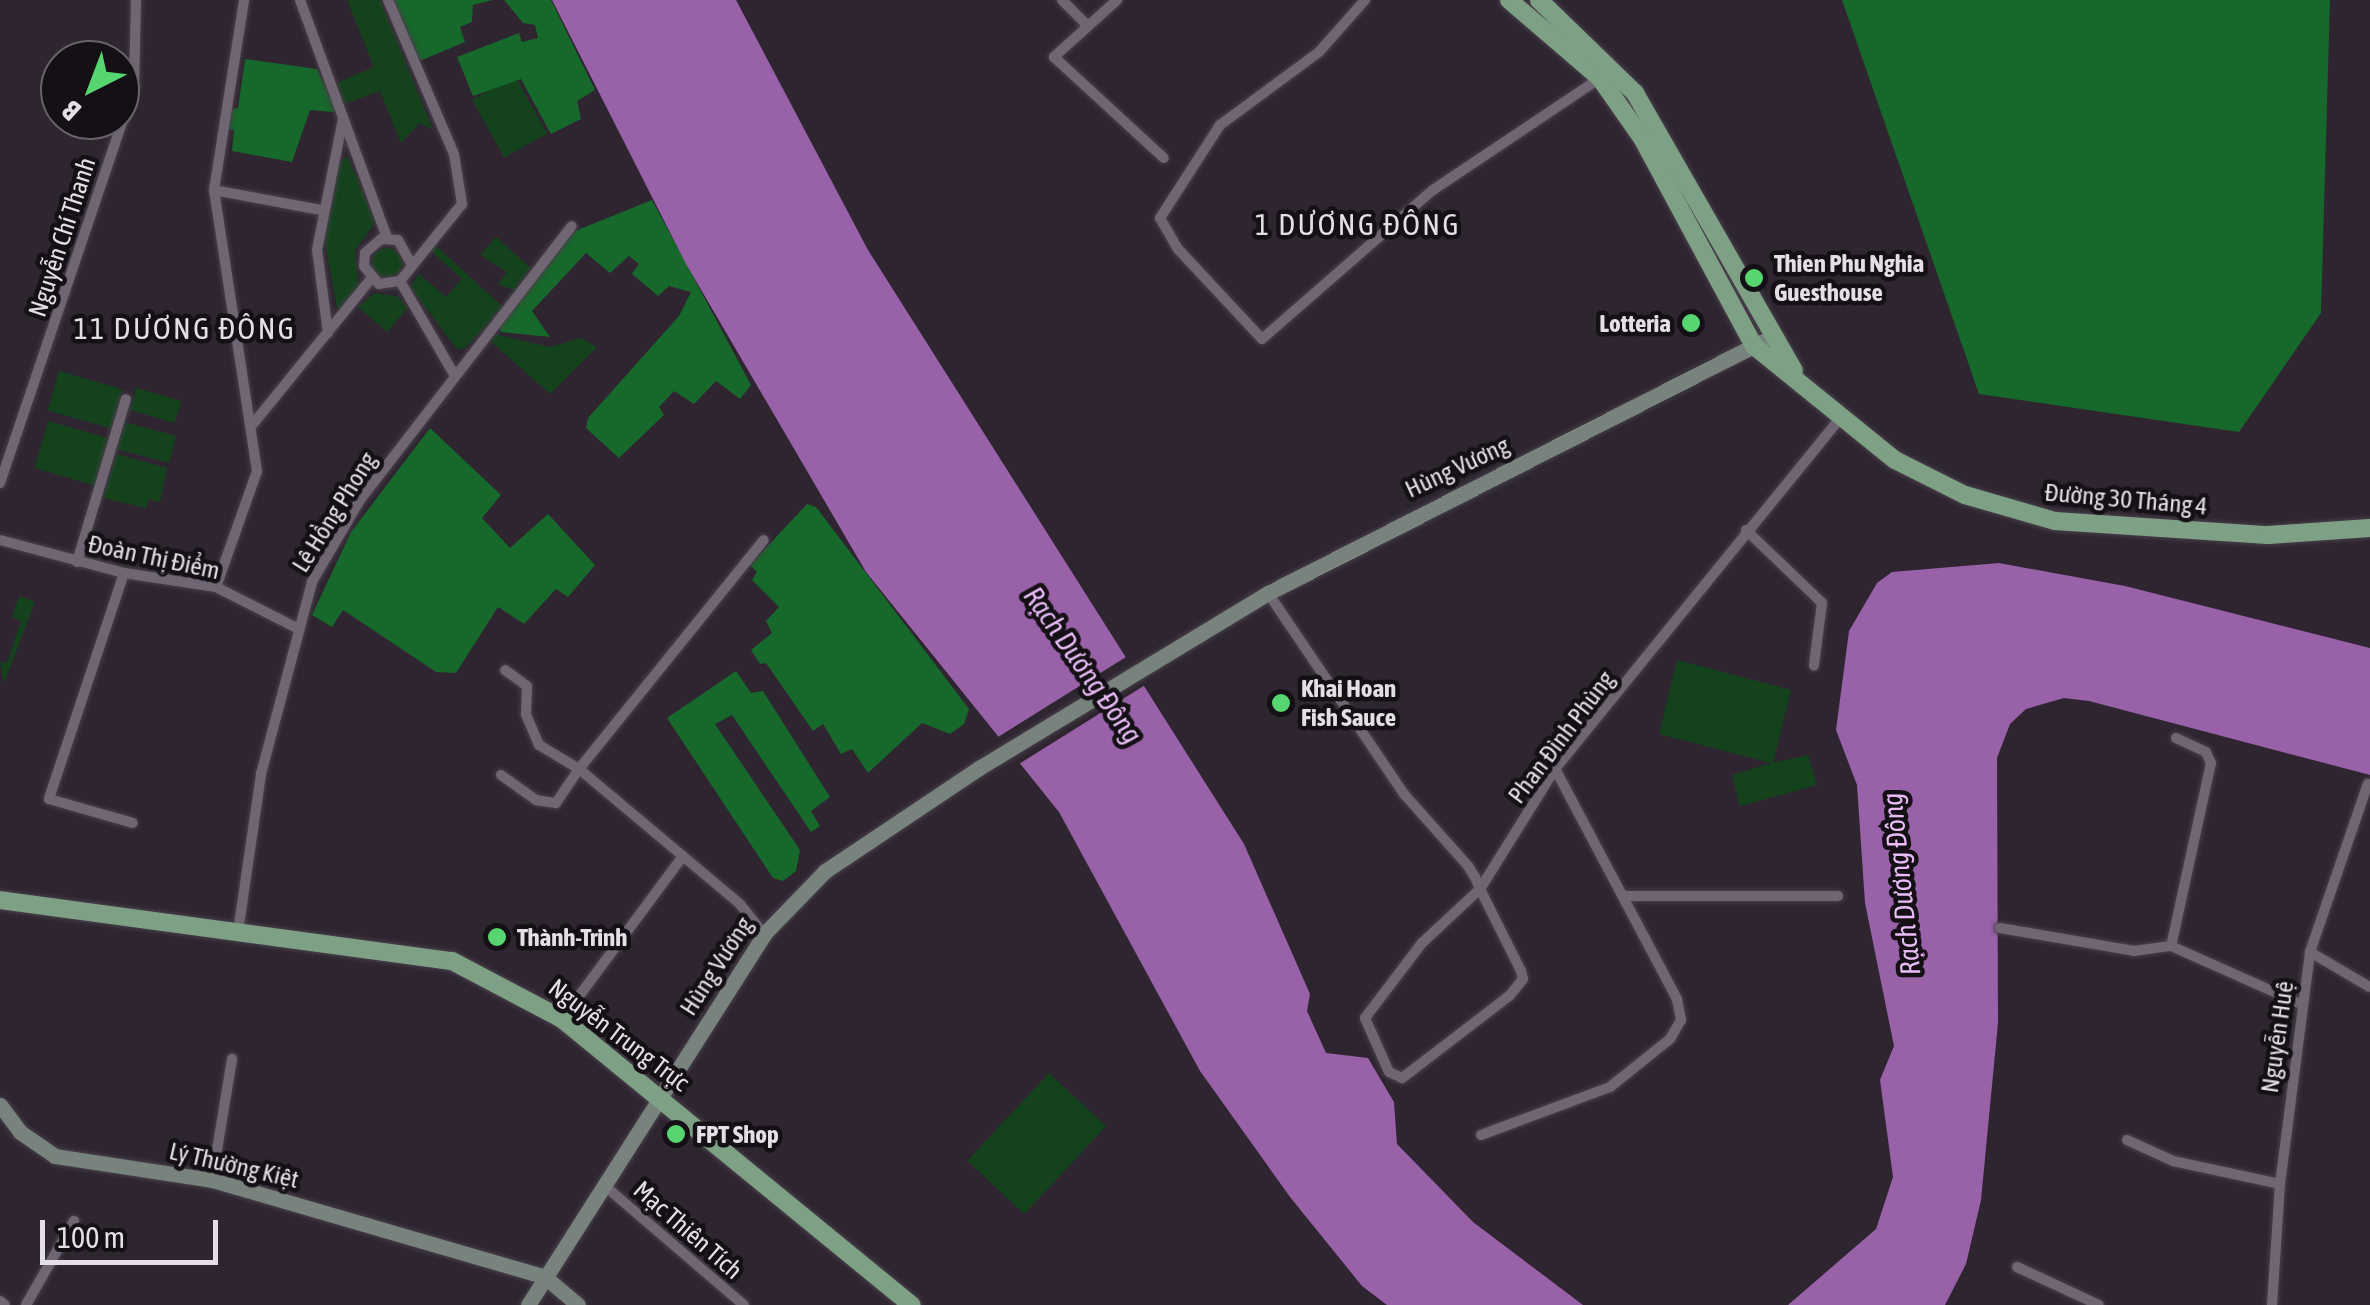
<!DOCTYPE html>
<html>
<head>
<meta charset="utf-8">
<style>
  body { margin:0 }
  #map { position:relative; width:2370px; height:1305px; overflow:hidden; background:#2e2531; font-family:"Asap Condensed",sans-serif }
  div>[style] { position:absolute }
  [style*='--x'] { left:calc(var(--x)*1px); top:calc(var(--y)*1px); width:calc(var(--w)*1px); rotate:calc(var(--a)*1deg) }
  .green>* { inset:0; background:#14421d; transform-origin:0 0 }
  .round { border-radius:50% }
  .forest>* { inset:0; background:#16682b }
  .water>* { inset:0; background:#9861a8 }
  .pier>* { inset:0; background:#2e2531; transform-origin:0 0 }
  .roads { filter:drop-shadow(0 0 2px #48404a) drop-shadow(0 0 2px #48404a) }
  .street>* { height:10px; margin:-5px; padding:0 5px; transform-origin:5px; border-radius:5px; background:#706573 }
  .secondary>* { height:15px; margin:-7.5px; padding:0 7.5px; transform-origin:7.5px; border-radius:7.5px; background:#77837c }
  .primary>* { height:18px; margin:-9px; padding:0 9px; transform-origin:9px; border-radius:9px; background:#7ea084 }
  .dots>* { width:28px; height:28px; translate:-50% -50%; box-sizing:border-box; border:5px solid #141015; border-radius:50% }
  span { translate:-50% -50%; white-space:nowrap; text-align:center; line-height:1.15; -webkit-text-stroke:9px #141015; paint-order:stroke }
  .street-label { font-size:25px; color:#e5dee7 }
  .poi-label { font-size:25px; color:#e5dee7; font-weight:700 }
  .left { translate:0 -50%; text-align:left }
  .right { translate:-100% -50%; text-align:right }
  .water-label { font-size:28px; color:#e8bcf6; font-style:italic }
  .quarter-label { font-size:30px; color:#e5dee7; letter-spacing:2.5px }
  .north { position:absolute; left:40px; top:40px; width:100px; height:100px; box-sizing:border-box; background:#141015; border:2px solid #686269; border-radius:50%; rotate:222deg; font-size:28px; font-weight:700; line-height:40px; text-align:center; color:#e5dee7 }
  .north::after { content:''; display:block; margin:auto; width:35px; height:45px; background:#57d570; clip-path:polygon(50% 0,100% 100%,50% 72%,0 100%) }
  .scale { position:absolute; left:40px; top:1220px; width:178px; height:45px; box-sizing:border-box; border:5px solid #e5dee7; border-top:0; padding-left:12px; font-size:30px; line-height:35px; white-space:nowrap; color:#e5dee7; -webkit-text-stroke:8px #141015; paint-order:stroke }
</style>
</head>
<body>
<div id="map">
  <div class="green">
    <i style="clip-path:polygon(347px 0,380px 0,433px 130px,420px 123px,401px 143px,380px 91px,344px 104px,337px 83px,374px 67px)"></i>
    <i style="left:515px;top:76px;width:66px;height:49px;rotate:61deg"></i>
    <i style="clip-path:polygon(347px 156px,376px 222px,355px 250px,358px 285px,338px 313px,324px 238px,338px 165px)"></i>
    <i style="clip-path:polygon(496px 237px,531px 268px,514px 290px,498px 284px,507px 272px,480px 255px)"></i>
    <i style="clip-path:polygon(435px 245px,503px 307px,464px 349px,456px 348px,410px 287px,419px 274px,446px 297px,462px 279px,431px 251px)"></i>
    <i class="round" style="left:372px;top:248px;width:30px;height:30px"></i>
    <i style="clip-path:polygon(374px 293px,397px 296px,407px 308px,387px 332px,358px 307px)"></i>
    <i style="clip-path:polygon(490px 333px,550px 347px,581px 338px,597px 347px,550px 394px,487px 338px)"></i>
    <i style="left:59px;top:371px;width:66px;height:41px;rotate:16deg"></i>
    <i style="left:136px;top:388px;width:47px;height:23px;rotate:16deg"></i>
    <i style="left:48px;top:421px;width:63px;height:49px;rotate:16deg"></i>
    <i style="left:124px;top:422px;width:54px;height:28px;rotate:15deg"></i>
    <i style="clip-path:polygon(116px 454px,167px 468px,160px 502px,148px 499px,146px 508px,103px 498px)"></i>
    <i style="clip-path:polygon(19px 596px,35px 602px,4px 683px,0 662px,7px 663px,21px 621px,12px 617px)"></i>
    <i style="clip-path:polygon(1677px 660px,1791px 690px,1773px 763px,1808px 755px,1817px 785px,1740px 806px,1732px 775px,1771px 763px,1659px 734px)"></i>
    <i style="left:1049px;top:1073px;width:78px;height:120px;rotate:43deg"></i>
  </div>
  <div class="forest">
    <i style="clip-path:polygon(392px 0,493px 0,473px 5px,472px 22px,460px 27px,465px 42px,422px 60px,415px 58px)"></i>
    <i style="clip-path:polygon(504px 0,551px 0,595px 90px,577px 101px,581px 119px,551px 134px,521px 79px,473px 96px,457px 57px,519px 33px,522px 42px,538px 38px,535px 25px,523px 23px)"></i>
    <i style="clip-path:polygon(1842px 0,2330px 0,2321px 313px,2239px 432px,1979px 394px)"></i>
    <i style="clip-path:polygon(245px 59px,317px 69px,334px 106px,334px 112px,310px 110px,292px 162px,232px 151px,234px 130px,227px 129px,230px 109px,238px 108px)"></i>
    <i style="clip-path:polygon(652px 200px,751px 385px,740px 399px,716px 381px,694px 404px,674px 391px,659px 407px,664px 415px,619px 458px,586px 428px,588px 418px,679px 316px,691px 292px,669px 286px,658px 296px,632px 274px,639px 264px,629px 256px,610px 273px,586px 253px,532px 311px,550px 337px,501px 332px,498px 326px,575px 231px)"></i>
    <i style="clip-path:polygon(430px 428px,501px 495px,482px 518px,510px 548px,548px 514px,595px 565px,568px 597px,556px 589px,524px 624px,498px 607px,456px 673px,436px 672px,343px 610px,332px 627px,312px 615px,351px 532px)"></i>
    <i style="clip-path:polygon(807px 504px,816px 507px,969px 709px,964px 724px,950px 734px,922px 723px,868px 773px,852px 749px,841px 754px,823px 724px,813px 731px,766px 663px,760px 664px,751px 650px,772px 633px,766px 621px,779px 607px,752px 580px,757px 572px,750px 565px)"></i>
    <i style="clip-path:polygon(736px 671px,751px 693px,763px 691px,830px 797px,811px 811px,820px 826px,811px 832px,732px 715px,715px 724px,800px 850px,796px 871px,783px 881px,773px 878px,667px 718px)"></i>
  </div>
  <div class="water">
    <i style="clip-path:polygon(552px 0,736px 0,868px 250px,1244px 844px,1310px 994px,1307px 1011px,1326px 1053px,1368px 1058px,1394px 1102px,1397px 1144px,1473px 1222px,1583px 1305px,1387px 1305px,1362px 1286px,1290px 1197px,1200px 1071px,1059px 812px,866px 572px,686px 264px)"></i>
    <i style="clip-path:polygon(1999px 563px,2125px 586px,2370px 648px,2370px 775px,2089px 701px,2064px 698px,2026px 709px,2010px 724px,1997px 758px,1998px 1023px,1981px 1200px,1966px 1264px,1945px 1305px,1788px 1305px,1876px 1229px,1893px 1177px,1880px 1080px,1894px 1046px,1865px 903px,1857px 785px,1836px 730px,1849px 631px,1877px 583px,1892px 572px)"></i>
  </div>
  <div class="pier">
    <i style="left:1134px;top:652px;width:34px;height:164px;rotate:58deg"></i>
  </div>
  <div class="roads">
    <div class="street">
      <i style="--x:300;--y:0;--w:253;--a:69.9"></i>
      <i style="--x:388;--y:0;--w:168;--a:66.8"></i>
      <i style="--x:454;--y:154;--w:51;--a:80.9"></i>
      <i style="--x:462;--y:204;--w:99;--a:128.8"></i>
      <i style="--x:400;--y:281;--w:21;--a:172"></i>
      <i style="--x:379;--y:284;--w:23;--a:-130"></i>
      <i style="--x:364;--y:266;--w:13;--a:-86"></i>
      <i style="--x:365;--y:253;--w:21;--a:-41"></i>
      <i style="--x:381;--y:239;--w:17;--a:3"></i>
      <i style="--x:398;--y:240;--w:25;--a:61"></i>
      <i style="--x:1062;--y:0;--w:37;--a:45"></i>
      <i style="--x:1117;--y:0;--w:85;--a:137.9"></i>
      <i style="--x:1054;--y:57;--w:149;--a:42.6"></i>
      <i style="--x:1365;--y:0;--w:69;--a:131.5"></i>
      <i style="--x:1319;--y:52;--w:123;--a:143.6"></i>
      <i style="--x:1220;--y:125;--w:111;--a:122.8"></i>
      <i style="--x:1160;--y:218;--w:36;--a:60"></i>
      <i style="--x:1178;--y:249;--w:123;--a:47"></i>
      <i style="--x:1262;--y:339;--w:227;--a:-41.1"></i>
      <i style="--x:1433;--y:190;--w:201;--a:-33.8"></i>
      <i style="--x:214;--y:190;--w:109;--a:10.6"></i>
      <i style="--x:400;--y:281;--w:108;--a:59.9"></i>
      <i style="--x:328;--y:333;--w:84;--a:-97.5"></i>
      <i style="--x:317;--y:250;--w:134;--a:-78.8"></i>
      <i style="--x:253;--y:424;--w:187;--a:-50.9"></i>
      <i style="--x:0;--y:483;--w:418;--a:-71.3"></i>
      <i style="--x:134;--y:87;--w:87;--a:-88.7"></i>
      <i style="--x:1746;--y:530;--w:105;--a:43.8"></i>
      <i style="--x:1822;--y:603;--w:63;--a:97.4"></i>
      <i style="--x:0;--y:540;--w:128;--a:14.9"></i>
      <i style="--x:124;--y:573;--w:93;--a:8.7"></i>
      <i style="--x:216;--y:587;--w:89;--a:26.9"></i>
      <i style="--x:77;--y:562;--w:170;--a:-73.3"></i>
      <i style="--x:124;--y:573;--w:238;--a:108.4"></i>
      <i style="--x:49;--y:799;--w:87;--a:15.9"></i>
      <i style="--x:216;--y:587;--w:123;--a:-70.5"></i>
      <i style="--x:257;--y:471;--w:284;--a:-98.7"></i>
      <i style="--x:214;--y:190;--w:192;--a:-81"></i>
      <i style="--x:1268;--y:593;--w:244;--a:55.9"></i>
      <i style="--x:1405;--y:795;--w:95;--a:48.4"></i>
      <i style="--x:1468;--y:866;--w:13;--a:58"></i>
      <i style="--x:1475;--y:877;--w:13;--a:67"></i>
      <i style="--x:1480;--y:889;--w:92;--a:63.4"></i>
      <i style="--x:1521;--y:971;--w:8;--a:76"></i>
      <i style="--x:1523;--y:979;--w:22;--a:129"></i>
      <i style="--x:1509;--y:996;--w:135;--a:142.5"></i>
      <i style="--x:1402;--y:1078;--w:14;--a:-155"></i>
      <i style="--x:1389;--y:1072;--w:59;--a:-114"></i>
      <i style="--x:1365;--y:1018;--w:94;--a:-52.8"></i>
      <i style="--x:1422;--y:943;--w:79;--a:-43"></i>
      <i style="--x:1480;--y:889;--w:142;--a:-58"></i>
      <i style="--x:1555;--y:769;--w:455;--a:-50.9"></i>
      <i style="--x:2176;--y:738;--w:33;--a:25"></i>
      <i style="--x:2206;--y:752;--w:12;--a:66"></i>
      <i style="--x:2211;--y:763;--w:187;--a:102.3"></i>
      <i style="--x:2171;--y:946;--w:142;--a:24"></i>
      <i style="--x:501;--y:775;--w:43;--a:35.5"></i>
      <i style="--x:536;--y:800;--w:20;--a:9"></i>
      <i style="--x:556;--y:803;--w:41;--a:-55.9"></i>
      <i style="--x:579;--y:769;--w:47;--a:-149"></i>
      <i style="--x:539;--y:745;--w:34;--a:-113"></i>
      <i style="--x:526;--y:714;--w:28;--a:-88"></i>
      <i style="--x:527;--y:686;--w:27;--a:-144"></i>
      <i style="--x:1623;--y:896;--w:215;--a:0"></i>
      <i style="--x:2000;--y:928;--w:136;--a:9.7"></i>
      <i style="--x:2134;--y:951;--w:37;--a:-8"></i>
      <i style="--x:238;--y:932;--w:160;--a:-81.7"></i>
      <i style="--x:261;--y:774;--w:199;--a:-75.1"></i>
      <i style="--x:312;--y:582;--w:95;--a:-59.7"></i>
      <i style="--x:360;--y:500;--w:346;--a:-52.3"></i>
      <i style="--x:764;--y:934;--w:38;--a:-129"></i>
      <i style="--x:740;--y:904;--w:210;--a:-140"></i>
      <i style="--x:579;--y:769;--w:294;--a:-51.1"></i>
      <i style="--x:2310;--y:952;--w:69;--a:30.3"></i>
      <i style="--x:562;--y:1019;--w:203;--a:-53.4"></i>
      <i style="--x:1481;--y:1135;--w:138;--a:-20.4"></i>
      <i style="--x:1610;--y:1087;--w:77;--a:-38.7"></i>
      <i style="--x:1670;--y:1039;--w:22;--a:-60"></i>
      <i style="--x:1681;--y:1020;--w:21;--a:-101"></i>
      <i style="--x:1677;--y:999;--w:260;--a:-117.9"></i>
      <i style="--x:2127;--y:1140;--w:51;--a:24.5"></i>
      <i style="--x:2173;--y:1161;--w:109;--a:12.1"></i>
      <i style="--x:212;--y:1180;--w:123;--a:-80.6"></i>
      <i style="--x:605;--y:1186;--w:183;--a:40.6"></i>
      <i style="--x:2017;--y:1267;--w:90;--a:24.9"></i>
      <i style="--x:0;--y:1301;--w:6;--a:39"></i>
      <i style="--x:26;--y:1305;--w:97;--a:-60.3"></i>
      <i style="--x:2272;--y:1305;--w:121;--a:-86.2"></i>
      <i style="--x:2280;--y:1184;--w:234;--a:-82.6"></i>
      <i style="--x:2310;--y:952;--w:178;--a:-71"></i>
    </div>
    <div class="secondary">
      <i style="--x:0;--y:1105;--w:34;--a:53"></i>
      <i style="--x:20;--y:1132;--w:42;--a:34.4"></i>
      <i style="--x:55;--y:1156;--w:159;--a:8.7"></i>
      <i style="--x:212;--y:1180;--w:347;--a:16.2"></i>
      <i style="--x:545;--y:1277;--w:43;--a:40.3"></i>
      <i style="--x:528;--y:1305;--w:440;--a:-57.5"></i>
      <i style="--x:764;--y:934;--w:88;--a:-45.9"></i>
      <i style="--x:825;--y:871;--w:185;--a:-33.8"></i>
      <i style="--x:979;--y:768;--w:338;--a:-31.2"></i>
      <i style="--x:1268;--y:593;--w:555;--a:-26.98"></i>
    </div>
    <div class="primary">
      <i style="--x:1509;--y:0;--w:120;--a:40.6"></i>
      <i style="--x:1600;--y:78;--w:73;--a:55"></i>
      <i style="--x:1642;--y:138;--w:236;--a:61.7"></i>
      <i style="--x:1754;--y:346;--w:181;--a:39"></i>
      <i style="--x:1895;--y:460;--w:78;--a:26.6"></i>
      <i style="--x:1965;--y:495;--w:94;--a:16.1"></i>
      <i style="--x:2055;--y:521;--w:213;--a:3.8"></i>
      <i style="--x:2268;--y:535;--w:102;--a:-3.9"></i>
      <i style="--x:1539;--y:0;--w:134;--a:44.1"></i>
      <i style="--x:1635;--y:93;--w:320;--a:60.2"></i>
      <i style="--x:0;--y:900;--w:456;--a:7.7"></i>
      <i style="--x:452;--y:961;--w:124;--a:27.8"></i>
      <i style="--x:562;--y:1019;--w:452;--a:39.3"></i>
    </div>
  </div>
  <div class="dots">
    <i style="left:1754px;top:278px;background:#57d570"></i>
    <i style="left:1691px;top:323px;background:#57d570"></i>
    <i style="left:1281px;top:703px;background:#57d570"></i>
    <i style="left:497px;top:937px;background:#57d570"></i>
    <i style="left:676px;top:1134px;background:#57d570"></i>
  </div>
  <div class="street-label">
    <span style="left:62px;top:237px;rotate:-72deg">Nguyễn Chí Thanh</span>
    <span style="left:1457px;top:467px;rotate:-25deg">Hùng Vương</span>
    <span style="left:2126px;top:499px;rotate:5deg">Đường 30 Tháng 4</span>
    <span style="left:334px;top:512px;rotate:-58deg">Lê Hồng Phong</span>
    <span style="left:154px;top:557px;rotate:12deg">Đoàn Thị Điểm</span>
    <span style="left:1561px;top:737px;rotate:-53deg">Phan Đình Phùng</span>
    <span style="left:716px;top:966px;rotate:-57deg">Hùng Vương</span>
    <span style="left:619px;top:1035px;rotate:37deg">Nguyễn Trung Trực</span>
    <span style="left:2277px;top:1037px;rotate:-82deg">Nguyễn Huệ</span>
    <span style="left:234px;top:1165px;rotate:13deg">Lý Thường Kiệt</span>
    <span style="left:688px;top:1230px;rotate:41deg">Mạc Thiên Tích</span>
  </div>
  <div class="poi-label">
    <span class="left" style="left:1774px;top:278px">Thien Phu Nghia<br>Guesthouse</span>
    <span class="right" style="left:1671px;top:323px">Lotteria</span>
    <span class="left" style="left:1301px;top:703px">Khai Hoan<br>Fish Sauce</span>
    <span class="left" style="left:517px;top:937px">Thành-Trinh</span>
    <span class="left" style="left:696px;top:1134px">FPT Shop</span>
  </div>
  <div class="water-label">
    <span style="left:1083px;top:665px;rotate:55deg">Rạch Dương Đông</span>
    <span style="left:1901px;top:884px;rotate:-96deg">Rạch Dương Đông</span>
  </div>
  <div class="quarter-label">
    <span style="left:1358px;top:224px">1 DƯƠNG ĐÔNG</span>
    <span style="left:185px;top:328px">11 DƯƠNG ĐÔNG</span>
  </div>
  <div class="north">B</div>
  <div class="scale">100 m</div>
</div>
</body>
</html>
